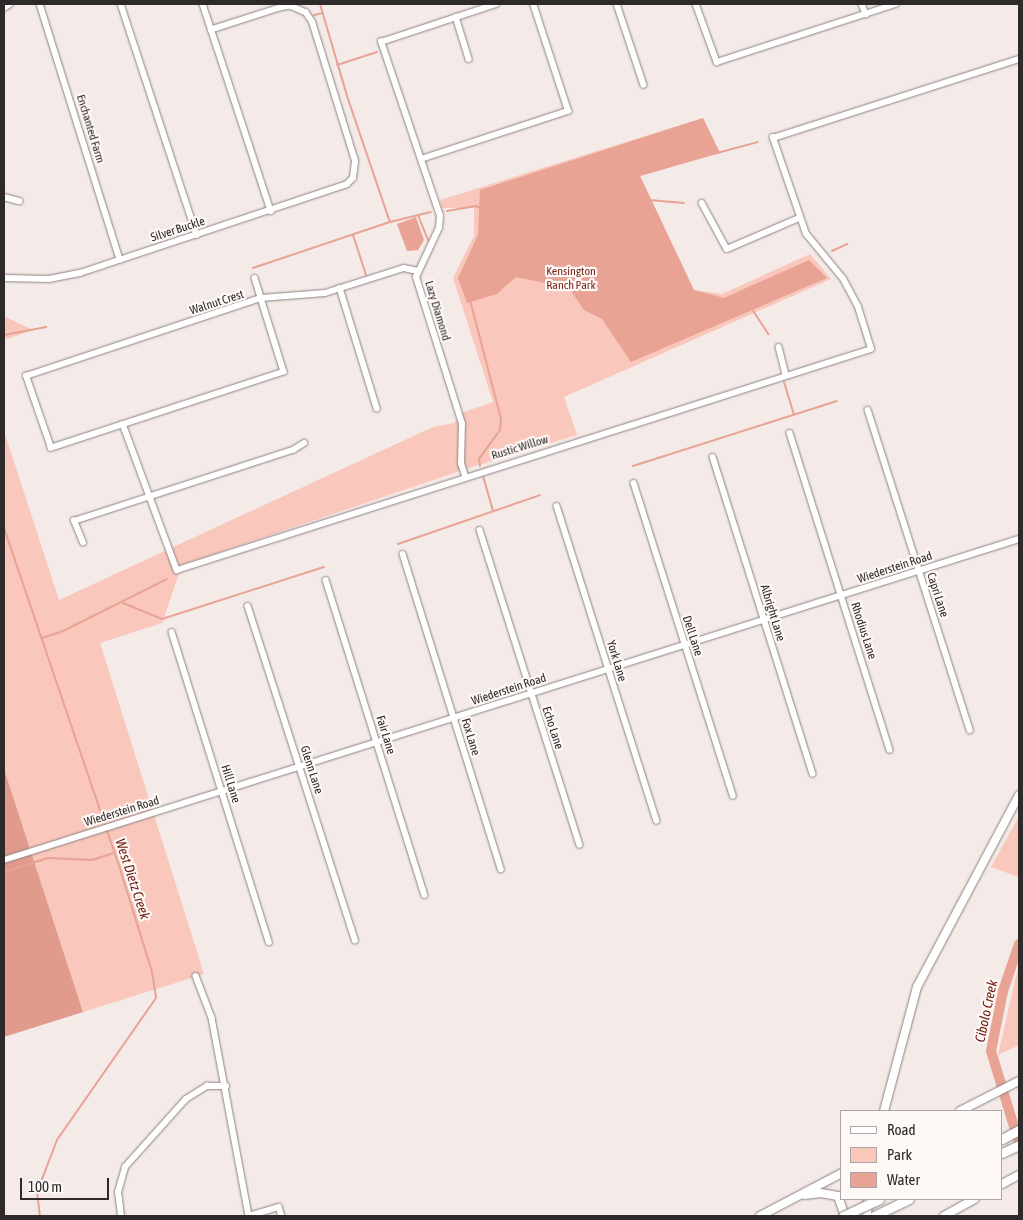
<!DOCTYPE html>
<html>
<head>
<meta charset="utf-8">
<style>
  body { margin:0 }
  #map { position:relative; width:1023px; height:1220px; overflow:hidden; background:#f4eae7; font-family:"Asap Condensed",sans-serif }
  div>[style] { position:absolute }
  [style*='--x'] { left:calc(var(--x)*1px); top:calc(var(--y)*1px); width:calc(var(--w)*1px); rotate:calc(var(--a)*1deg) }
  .green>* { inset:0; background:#f9c7bb }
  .forest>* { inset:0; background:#e09b8d }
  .water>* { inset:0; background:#e8a394 }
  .stream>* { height:2px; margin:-1px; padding:0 1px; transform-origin:1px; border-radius:1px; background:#e8a394 }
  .river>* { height:10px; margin:-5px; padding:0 5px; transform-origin:5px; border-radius:5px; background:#e8a394 }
  .roads { filter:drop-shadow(0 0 1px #8c8381) drop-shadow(0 0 1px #8c8381) }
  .minor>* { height:5.5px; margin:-2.75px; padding:0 2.75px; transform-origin:2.75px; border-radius:2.75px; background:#fff }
  .major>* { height:8px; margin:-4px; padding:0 4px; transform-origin:4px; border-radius:4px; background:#fff }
  .highway>* { height:9px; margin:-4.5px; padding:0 4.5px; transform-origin:4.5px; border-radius:4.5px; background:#fff }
  .bridges { filter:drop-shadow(0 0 1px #8c8381) drop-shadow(0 0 1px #8c8381) }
  .highway-bridge>* { height:9px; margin:-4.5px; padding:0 4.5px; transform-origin:4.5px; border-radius:4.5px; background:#fff }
  span { translate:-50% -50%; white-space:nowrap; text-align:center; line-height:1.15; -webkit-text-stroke:4.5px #fef8f7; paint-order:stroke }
  .street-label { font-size:12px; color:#2e2a29 }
  .park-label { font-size:12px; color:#7a291b }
  .water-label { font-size:14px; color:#6c1c0d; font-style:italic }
  .frame { position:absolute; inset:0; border:5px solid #2e2a29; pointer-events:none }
  .legend { position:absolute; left:840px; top:1110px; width:162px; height:90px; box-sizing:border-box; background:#fef8f7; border:1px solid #aba6a5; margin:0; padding:6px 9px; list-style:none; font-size:15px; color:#2e2a29 }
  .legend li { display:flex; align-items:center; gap:10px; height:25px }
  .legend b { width:25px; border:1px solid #aba6a5 }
  .scale { position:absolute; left:20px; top:1178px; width:89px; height:22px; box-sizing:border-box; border:2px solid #2e2a29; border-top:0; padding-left:6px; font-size:15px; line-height:18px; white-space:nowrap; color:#2e2a29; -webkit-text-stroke:4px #fef8f7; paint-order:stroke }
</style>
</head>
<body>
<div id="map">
  <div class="green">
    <i style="clip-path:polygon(703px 118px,720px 153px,640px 176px,694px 290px,722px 294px,810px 254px,831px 279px,564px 397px,577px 435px,469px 468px,182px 565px,162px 623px,100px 643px,204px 974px,83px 1012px,4px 769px,4px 431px,59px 600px,433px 427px,454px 423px,464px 412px,493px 402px,453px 278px,474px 236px,474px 208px,442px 208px,440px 200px)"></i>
    <i style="clip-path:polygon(4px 316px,33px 330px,4px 340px)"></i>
    <i style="clip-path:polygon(1019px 816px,1019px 877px,991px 867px)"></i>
    <i style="clip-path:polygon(1019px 965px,1019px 1045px,998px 1055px,1018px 968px)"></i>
  </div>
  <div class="forest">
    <i style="clip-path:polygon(4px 769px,83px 1012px,4px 1037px)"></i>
  </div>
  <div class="water">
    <i style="clip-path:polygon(703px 118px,720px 153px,640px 176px,694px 290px,724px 298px,809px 260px,827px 278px,631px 362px,602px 319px,584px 310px,569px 288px,516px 277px,497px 294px,467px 303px,458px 278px,478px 235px,480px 190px)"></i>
    <i style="clip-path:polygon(416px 217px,424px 240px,418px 250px,407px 251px,397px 224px)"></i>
  </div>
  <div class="stream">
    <i style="--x:320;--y:4;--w:96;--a:73.6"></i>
    <i style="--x:347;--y:96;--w:133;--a:71.2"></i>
    <i style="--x:390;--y:222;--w:42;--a:-13.7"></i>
    <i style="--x:314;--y:15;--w:9;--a:-13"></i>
    <i style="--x:337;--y:65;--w:42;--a:-18"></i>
    <i style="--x:717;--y:153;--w:42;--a:-15"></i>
    <i style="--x:649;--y:200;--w:35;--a:5"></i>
    <i style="--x:447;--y:211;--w:29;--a:-10"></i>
    <i style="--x:476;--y:206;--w:4;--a:27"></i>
    <i style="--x:418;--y:215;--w:27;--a:68"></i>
    <i style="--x:353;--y:235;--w:42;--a:72"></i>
    <i style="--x:832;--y:251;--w:17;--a:-25"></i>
    <i style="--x:253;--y:268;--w:145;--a:-18.6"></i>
    <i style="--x:470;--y:300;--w:123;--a:75.4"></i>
    <i style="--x:501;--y:419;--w:11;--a:95"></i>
    <i style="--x:500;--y:430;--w:36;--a:126"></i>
    <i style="--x:479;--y:459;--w:7;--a:82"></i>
    <i style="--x:752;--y:309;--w:30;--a:57"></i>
    <i style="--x:4;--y:335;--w:43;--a:-10.8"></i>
    <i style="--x:784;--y:382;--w:34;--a:73"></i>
    <i style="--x:633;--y:466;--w:214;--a:-17.7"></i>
    <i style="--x:483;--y:476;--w:35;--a:74"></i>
    <i style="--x:4;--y:528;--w:360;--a:71.2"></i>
    <i style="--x:120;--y:869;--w:108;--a:72.7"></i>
    <i style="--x:152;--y:972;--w:26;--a:81"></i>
    <i style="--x:156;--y:998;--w:173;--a:124.9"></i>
    <i style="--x:57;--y:1140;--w:56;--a:111"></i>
    <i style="--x:37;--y:1192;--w:24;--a:83"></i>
    <i style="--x:398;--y:544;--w:150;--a:-19"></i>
    <i style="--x:123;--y:603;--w:42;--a:22.3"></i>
    <i style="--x:162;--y:619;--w:170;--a:-17.8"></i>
    <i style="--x:42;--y:638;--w:22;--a:-18"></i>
    <i style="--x:63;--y:631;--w:116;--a:-26.6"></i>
    <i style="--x:4;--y:872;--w:46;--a:-17.7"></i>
    <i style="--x:48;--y:858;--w:44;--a:2.6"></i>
    <i style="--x:92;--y:860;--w:23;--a:-18"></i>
  </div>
  <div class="river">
    <i style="--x:1019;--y:944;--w:50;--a:108.8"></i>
    <i style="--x:1003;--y:991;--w:61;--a:101.3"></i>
    <i style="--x:991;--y:1051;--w:96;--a:73.1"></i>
  </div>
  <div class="roads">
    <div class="minor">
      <i style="--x:40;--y:4;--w:268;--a:72.6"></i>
      <i style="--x:121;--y:4;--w:243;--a:71.8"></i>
      <i style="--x:203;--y:4;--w:218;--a:71.8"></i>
      <i style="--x:617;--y:4;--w:85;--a:71.6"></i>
      <i style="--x:696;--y:4;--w:62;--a:70.1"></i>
      <i style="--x:717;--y:62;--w:188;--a:-18"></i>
      <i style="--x:862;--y:4;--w:11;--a:68"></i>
      <i style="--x:4;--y:8;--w:7;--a:-34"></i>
      <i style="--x:456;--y:17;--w:44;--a:72.8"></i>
      <i style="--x:421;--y:159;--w:155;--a:-18.1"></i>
      <i style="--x:568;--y:111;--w:113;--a:-108.1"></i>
      <i style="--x:4;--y:197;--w:16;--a:15"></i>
      <i style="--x:702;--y:203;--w:52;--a:61.5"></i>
      <i style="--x:727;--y:249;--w:78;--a:-23.3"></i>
      <i style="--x:4;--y:278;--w:45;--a:1.3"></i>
      <i style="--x:49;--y:279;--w:32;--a:-11"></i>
      <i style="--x:80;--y:273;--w:281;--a:-18.4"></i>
      <i style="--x:347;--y:184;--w:8;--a:-45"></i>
      <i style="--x:353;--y:178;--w:17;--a:-83"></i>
      <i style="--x:355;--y:161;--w:145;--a:-107.2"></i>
      <i style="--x:312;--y:22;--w:11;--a:-124"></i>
      <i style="--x:306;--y:13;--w:17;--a:-156"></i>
      <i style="--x:290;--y:6;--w:10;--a:169"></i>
      <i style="--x:280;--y:8;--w:72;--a:162.3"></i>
      <i style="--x:255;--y:278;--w:21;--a:73"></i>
      <i style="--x:261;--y:298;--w:77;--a:72.7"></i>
      <i style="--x:284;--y:372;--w:245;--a:161.9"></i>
      <i style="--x:51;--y:448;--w:76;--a:-109.1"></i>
      <i style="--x:26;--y:376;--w:248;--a:-18.4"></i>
      <i style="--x:261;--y:298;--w:64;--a:-4.5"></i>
      <i style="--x:325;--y:293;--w:83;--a:-17.6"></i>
      <i style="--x:404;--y:268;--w:14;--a:12"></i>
      <i style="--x:340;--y:288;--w:126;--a:72.9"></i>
      <i style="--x:779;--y:347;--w:29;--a:76"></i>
      <i style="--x:868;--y:410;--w:336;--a:72.3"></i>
      <i style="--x:123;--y:424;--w:156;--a:69.7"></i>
      <i style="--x:177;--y:570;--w:728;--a:-17.66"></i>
      <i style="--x:871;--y:349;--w:44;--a:-107.2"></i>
      <i style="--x:858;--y:307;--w:32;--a:-118"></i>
      <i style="--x:843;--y:279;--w:58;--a:-129.4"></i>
      <i style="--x:806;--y:234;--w:102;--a:-109"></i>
      <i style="--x:773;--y:138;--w:258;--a:-17.8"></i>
      <i style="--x:790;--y:433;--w:332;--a:72.5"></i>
      <i style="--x:713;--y:457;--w:332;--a:72.5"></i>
      <i style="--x:465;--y:476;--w:13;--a:-108"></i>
      <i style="--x:461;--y:464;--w:40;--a:-88.6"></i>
      <i style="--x:462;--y:424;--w:154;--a:-107.4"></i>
      <i style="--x:416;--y:277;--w:54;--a:-64.9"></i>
      <i style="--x:439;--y:228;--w:12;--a:-85"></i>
      <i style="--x:440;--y:216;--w:184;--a:-108.7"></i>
      <i style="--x:381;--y:42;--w:121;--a:-18.3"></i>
      <i style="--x:634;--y:483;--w:328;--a:72.4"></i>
      <i style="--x:557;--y:506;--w:330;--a:72.4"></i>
      <i style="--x:480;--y:530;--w:330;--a:72.4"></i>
      <i style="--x:83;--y:543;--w:24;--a:-112"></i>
      <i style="--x:74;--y:521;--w:230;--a:-18"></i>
      <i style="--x:293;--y:450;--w:13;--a:-32"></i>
      <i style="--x:403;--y:554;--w:330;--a:72.7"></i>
      <i style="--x:326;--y:580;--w:330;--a:72.6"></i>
      <i style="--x:248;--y:606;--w:351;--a:72.2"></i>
      <i style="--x:172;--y:632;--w:325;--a:72.6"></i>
      <i style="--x:4;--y:860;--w:1065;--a:-17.55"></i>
      <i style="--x:196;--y:976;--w:45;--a:69.1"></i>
      <i style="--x:212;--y:1018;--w:201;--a:79.4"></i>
      <i style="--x:121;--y:1216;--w:24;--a:-97"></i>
      <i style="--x:118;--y:1192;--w:26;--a:-74"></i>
      <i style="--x:125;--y:1167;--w:91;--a:-48.1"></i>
      <i style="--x:186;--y:1099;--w:25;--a:-32"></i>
      <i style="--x:207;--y:1086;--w:19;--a:0"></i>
      <i style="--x:249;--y:1216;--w:31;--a:-17"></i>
      <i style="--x:279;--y:1207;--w:9;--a:72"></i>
    </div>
    <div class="major">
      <i style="--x:884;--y:1111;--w:128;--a:-75.1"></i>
      <i style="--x:917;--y:987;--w:217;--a:-62"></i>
      <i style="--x:960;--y:1111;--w:66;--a:-27"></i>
      <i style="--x:1002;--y:1184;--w:19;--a:-28"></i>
      <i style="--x:805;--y:1195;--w:16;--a:-7"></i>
      <i style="--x:821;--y:1193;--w:17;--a:10"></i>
      <i style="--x:838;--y:1196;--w:21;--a:71"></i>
      <i style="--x:760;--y:1216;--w:93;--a:-27.7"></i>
      <i style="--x:867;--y:1216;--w:17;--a:-87"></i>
      <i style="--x:944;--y:1216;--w:35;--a:-29"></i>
    </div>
    <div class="highway">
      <i style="--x:1002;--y:1139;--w:19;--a:-28"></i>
      <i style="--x:1002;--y:1153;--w:19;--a:-25"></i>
      <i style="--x:874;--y:1216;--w:39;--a:-26"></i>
    </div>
  </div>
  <div class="bridges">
    <div class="highway-bridge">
      <i style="--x:843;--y:1216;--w:40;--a:-25"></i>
    </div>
  </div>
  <div class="street-label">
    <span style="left:90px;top:129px;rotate:73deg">Enchanted Farm</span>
    <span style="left:178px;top:230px;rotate:-18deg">Silver Buckle</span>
    <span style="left:217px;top:303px;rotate:-18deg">Walnut Crest</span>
    <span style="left:437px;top:311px;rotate:73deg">Lazy Diamond</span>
    <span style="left:520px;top:448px;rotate:-17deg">Rustic Willow</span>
    <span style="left:895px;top:568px;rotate:-18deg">Wiederstein Road</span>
    <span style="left:937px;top:595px;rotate:72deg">Capri Lane</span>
    <span style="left:772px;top:613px;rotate:73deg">Albright Lane</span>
    <span style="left:863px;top:631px;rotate:72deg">Rhodius Lane</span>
    <span style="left:692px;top:636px;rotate:72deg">Dell Lane</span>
    <span style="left:616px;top:661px;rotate:73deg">York Lane</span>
    <span style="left:509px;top:690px;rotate:-18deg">Wiederstein Road</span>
    <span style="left:552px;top:728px;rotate:72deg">Echo Lane</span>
    <span style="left:385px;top:735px;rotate:73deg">Fair Lane</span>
    <span style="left:470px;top:737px;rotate:73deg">Fox Lane</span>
    <span style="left:311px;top:770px;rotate:72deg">Glenn Lane</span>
    <span style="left:230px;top:784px;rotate:73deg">Hill Lane</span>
    <span style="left:122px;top:812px;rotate:-17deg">Wiederstein Road</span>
  </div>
  <div class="park-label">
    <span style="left:571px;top:279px">Kensington<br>Ranch Park</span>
  </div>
  <div class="water-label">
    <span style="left:133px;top:879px;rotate:72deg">West Dietz Creek</span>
    <span style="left:986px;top:1011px;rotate:-78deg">Cibolo Creek</span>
  </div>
  <div class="frame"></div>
  <ul class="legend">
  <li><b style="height:6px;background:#fff"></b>Road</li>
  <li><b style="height:14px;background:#f9c7bb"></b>Park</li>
  <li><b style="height:14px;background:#e8a394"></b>Water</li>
  </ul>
  <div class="scale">100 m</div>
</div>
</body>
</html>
